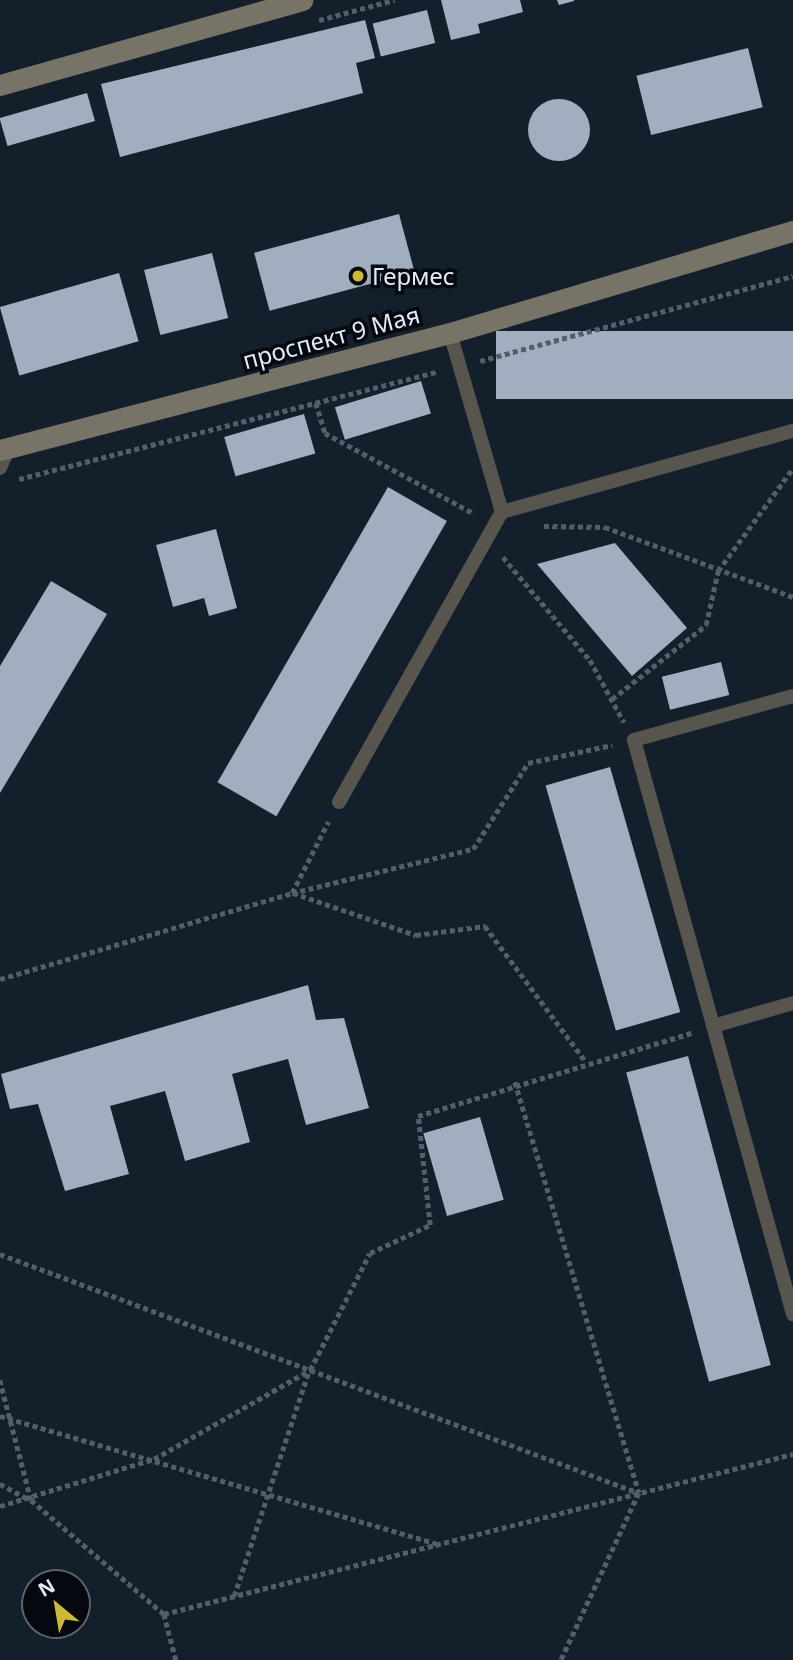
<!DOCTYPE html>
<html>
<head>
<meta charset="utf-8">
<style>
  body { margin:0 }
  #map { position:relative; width:793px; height:1660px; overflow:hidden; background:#141f2c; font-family:"Noto Sans",sans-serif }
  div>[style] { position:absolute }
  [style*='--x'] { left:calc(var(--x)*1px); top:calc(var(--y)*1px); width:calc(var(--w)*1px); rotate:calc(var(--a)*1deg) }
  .building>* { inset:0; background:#a0aebf; transform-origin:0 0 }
  .round { border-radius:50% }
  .path>* { height:4.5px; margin-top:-2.25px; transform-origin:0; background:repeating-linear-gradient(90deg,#545e6a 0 5px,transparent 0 8.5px) }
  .lane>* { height:14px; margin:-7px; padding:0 7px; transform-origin:7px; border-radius:7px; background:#57554d }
  .secondary>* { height:21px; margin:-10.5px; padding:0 10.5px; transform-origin:10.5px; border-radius:10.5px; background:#777467 }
  .dots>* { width:19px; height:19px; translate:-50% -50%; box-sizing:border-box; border:4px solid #05080e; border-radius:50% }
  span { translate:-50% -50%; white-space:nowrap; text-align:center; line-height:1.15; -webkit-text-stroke:7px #05080e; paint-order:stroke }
  .poi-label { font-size:24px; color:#e3eaf3 }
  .left { translate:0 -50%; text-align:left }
  .street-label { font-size:24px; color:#e3eaf3 }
  .north { position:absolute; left:21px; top:1569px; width:70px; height:70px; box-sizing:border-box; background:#05080e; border:2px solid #5e626a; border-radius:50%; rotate:330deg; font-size:19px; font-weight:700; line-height:28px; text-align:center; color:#e3eaf3 }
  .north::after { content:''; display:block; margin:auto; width:24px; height:32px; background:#ceb837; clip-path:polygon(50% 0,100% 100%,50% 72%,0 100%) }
</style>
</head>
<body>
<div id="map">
  <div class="building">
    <i style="clip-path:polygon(441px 0,520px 0,523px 12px,478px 24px,480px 33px,451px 40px)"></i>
    <i style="clip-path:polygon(557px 0,574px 0,574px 1px,559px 5px)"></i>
    <i style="left:427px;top:10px;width:34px;height:56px;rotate:76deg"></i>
    <i style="clip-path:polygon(365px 20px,375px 58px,356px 63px,363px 93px,120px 157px,101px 84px)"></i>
    <i style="left:748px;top:48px;width:61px;height:115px;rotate:76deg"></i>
    <i style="left:87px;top:93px;width:29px;height:91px;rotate:74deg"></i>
    <i class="round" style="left:528px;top:99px;width:62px;height:62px"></i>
    <i style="left:399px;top:214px;width:60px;height:150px;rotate:75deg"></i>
    <i style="left:212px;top:253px;width:67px;height:70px;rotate:76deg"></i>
    <i style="left:119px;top:273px;width:71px;height:124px;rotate:74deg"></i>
    <i style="left:793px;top:331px;width:68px;height:297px;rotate:90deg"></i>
    <i style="left:421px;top:381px;width:34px;height:90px;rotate:73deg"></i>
    <i style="left:304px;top:414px;width:41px;height:83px;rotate:74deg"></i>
    <i style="left:388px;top:487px;width:68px;height:341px;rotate:30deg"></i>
    <i style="clip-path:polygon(216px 529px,237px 608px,209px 616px,204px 598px,173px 607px,156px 545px)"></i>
    <i style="clip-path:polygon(615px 543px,687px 628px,632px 676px,537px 564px)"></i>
    <i style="clip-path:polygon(51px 581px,107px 614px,0 793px,0 666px)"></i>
    <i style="left:721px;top:662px;width:34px;height:61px;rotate:76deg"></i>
    <i style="left:610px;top:767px;width:255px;height:67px;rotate:74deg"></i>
    <i style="clip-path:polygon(308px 985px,316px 1020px,344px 1018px,369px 1108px,306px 1125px,288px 1059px,232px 1074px,250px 1142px,185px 1161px,165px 1091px,110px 1106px,129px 1174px,65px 1191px,38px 1104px,10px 1109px,1px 1074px)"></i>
    <i style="left:688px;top:1056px;width:320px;height:64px;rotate:75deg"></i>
    <i style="left:480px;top:1117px;width:86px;height:59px;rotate:74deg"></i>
  </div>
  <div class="path">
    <i style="--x:319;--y:20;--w:78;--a:-14.9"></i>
    <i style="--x:480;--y:361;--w:324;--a:-15.2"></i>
    <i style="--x:316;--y:403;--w:31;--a:73"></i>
    <i style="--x:325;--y:433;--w:170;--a:28.4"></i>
    <i style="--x:19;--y:479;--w:431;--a:-14.4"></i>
    <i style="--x:544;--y:526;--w:61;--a:0.9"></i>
    <i style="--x:605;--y:527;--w:201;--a:20.4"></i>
    <i style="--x:503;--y:557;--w:135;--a:49.8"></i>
    <i style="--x:590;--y:660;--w:71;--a:61.3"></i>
    <i style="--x:612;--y:699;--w:120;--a:-38.2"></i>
    <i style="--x:706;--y:625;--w:55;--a:-77.5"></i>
    <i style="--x:718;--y:571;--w:127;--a:-53.9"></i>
    <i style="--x:292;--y:893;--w:186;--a:-13.7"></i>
    <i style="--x:473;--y:849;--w:102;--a:-57.4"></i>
    <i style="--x:528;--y:763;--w:86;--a:-12.1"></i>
    <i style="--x:293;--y:893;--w:130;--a:18.9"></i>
    <i style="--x:416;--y:935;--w:70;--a:-7.4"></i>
    <i style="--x:485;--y:926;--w:169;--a:53.4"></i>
    <i style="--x:0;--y:979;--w:304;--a:-16.4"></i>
    <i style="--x:292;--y:893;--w:80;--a:-63.1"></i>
    <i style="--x:515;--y:1082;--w:429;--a:73.2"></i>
    <i style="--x:639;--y:1493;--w:184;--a:115"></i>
    <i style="--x:0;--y:1254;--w:682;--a:20.51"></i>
    <i style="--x:0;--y:1380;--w:124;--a:75.5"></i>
    <i style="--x:31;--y:1500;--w:175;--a:40.6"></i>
    <i style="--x:164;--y:1614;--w:48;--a:75.4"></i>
    <i style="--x:0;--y:1416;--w:455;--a:16.3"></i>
    <i style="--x:0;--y:1484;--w:34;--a:28"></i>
    <i style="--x:0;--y:1506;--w:161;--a:-17"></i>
    <i style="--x:154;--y:1459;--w:180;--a:-29.7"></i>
    <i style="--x:310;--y:1370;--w:131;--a:-62.9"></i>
    <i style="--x:370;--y:1253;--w:66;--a:-25"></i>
    <i style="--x:430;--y:1225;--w:110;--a:-96.3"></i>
    <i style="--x:418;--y:1116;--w:288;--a:-16.9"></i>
    <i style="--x:234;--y:1596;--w:237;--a:-71.6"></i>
    <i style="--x:164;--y:1614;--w:649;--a:-14.27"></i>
  </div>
  <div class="lane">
    <i style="--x:0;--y:468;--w:23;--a:-67"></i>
    <i style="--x:502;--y:512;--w:302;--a:-15.6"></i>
    <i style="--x:793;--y:696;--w:165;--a:164.5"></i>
    <i style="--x:634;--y:740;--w:596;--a:74.52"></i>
    <i style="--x:339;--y:802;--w:333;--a:-60.7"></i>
    <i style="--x:502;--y:512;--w:186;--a:-106.2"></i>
    <i style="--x:713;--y:1026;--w:83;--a:-16"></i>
  </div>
  <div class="secondary">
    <i style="--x:0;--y:85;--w:314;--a:-15.7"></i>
    <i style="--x:0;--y:450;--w:465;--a:-14.6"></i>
    <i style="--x:450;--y:333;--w:358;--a:-16.6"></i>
  </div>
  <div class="dots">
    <i style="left:358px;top:276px;background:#ceb837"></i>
  </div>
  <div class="poi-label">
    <span class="left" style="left:372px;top:276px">Гермес</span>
  </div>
  <div class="street-label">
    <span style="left:331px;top:337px;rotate:-15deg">проспект 9 Мая</span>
  </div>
  <div class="north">N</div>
</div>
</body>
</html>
